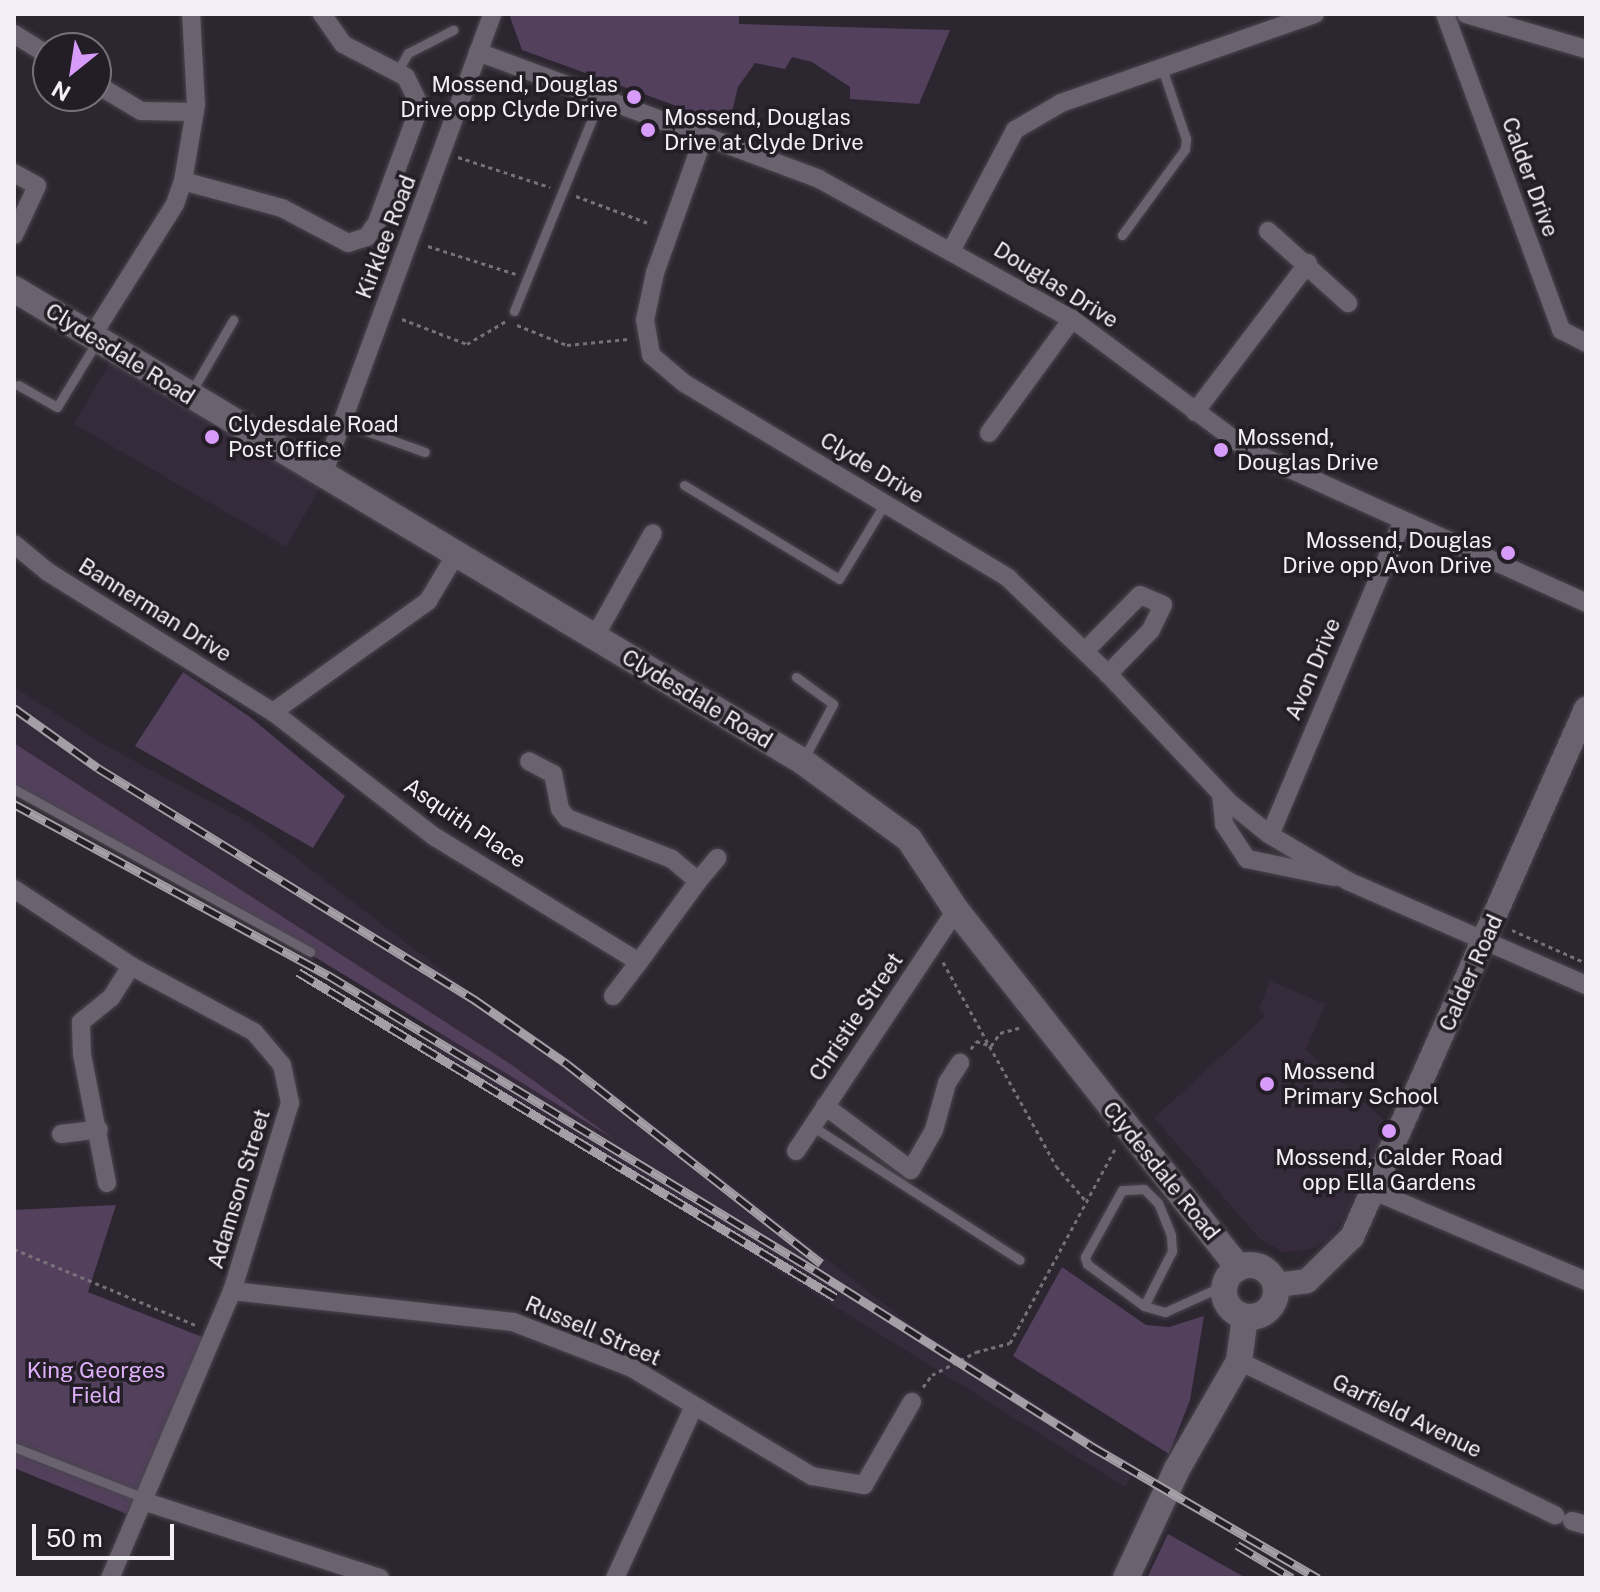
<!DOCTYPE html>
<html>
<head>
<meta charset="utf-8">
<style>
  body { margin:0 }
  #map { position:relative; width:1600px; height:1592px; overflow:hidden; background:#2c2630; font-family:"Public Sans",sans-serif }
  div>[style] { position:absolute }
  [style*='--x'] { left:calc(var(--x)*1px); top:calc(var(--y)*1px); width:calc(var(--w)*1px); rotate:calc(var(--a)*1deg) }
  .built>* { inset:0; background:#352b3b; transform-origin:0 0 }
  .green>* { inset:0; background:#52405c }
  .path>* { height:3px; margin-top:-1.5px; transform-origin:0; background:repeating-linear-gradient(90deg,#767079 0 4px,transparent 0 8px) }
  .roads { filter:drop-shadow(0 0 2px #4a454d) drop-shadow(0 0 2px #4a454d) }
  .service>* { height:9px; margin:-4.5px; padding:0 4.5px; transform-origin:4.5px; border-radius:4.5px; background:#6a636f }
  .minor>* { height:18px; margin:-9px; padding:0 9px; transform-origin:9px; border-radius:9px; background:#6a636f }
  .tertiary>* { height:24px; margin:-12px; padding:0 12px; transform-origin:12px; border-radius:12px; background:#6a636f }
  .secondary>* { height:26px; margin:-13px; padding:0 13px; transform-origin:13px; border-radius:13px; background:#6a636f }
  .secondary>.ring { margin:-13px; padding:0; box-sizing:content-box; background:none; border:26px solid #6a636f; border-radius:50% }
  .rail>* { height:9px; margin-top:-4.5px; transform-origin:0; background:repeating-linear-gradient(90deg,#231d26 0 18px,#a49fa7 0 36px); box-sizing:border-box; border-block:2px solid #a49fa7 }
  .dots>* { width:22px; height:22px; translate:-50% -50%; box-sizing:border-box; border:4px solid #231d26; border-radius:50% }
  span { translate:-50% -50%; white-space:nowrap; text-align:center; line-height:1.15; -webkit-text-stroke:7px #231d26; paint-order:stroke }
  .poi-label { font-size:22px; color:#f3eff6 }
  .right { translate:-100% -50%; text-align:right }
  .left { translate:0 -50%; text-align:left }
  .street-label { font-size:22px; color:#f3eff6 }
  .park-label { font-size:22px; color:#deb0fa }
  .frame { position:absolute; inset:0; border:16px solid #f3eff6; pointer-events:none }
  .north { position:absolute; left:32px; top:32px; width:80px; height:80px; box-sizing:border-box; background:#231d26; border:2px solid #767179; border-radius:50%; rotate:210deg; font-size:22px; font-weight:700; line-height:32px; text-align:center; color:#f3eff6 }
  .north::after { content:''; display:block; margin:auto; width:28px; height:36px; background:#d79bf9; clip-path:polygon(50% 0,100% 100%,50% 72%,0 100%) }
  .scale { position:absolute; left:32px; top:1524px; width:142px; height:36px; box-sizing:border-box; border:4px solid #f3eff6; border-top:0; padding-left:10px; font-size:24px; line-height:28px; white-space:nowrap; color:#f3eff6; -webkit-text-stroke:6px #231d26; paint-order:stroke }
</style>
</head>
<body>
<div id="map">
  <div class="built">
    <i style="left:110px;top:362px;width:245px;height:72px;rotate:30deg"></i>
    <i style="clip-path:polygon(14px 687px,101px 743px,252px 824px,466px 989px,564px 1055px,910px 1324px,1137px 1467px,1125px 1487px,430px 1054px,441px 1034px,601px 1131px,512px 1065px,14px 743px)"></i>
    <i style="clip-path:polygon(1270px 981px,1325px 1004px,1306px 1050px,1389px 1125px,1342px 1221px,1329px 1239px,1309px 1250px,1283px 1252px,1259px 1238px,1154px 1118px,1265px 1016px,1259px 1009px)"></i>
  </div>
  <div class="green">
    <i style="clip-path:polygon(509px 14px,739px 14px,739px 24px,950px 30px,919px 104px,850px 99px,850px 87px,812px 62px,792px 57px,785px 69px,755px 63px,738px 87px,729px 125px,522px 50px)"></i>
    <i style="clip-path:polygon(183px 672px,250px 717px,345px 796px,313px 848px,135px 746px)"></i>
    <i style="clip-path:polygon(14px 743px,512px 1065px,614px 1139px,277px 934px,14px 791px)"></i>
    <i style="clip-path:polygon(116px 1205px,88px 1292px,205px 1338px,127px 1514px,14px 1468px,14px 1210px)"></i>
    <i style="clip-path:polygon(1062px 1267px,1146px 1325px,1169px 1327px,1204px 1316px,1190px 1400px,1169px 1454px,1013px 1356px)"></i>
    <i style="clip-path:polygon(1168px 1534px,1246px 1578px,1147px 1578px)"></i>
  </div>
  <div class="path">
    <i style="--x:458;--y:157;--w:97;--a:18.1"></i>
    <i style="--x:576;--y:196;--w:80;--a:20.5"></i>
    <i style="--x:428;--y:246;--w:92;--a:17.7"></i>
    <i style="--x:402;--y:319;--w:70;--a:21"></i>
    <i style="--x:467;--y:344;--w:45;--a:-30.5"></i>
    <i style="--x:517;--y:325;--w:54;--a:21.8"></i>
    <i style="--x:567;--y:345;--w:61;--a:-5.6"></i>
    <i style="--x:1512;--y:930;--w:81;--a:24"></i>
    <i style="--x:943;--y:962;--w:233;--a:61"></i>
    <i style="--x:1056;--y:1166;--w:46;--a:49.4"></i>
    <i style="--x:971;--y:1049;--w:9;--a:-58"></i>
    <i style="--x:976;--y:1041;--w:16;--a:18"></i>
    <i style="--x:991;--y:1046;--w:16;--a:-55"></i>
    <i style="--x:1000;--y:1033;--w:20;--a:-15"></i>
    <i style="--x:14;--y:1249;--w:199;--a:22.7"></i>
    <i style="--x:923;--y:1387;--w:15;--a:-53"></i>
    <i style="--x:932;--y:1375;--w:50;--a:-27.6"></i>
    <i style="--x:976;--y:1352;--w:35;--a:-15"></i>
    <i style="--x:1010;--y:1343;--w:221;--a:-61.6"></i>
  </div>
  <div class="roads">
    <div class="service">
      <i style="--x:397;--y:72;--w:22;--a:-60"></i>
      <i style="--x:408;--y:53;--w:51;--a:-27.1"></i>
      <i style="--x:1122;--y:235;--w:107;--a:-53.8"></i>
      <i style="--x:1185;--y:149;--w:10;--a:-84"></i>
      <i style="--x:1186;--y:139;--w:75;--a:-108.7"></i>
      <i style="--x:514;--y:311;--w:231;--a:-67.9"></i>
      <i style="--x:18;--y:385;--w:45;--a:29.4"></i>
      <i style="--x:57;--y:407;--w:75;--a:-58.6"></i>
      <i style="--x:190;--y:394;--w:86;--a:-59.8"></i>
      <i style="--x:341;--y:422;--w:89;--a:19.7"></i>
      <i style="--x:684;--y:485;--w:181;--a:31.2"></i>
      <i style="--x:839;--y:579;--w:89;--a:-58.8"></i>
      <i style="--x:796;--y:677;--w:46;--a:36.1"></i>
      <i style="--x:833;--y:704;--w:61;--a:118.2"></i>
      <i style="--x:14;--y:789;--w:338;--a:28.8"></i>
      <i style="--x:812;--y:1126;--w:247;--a:32.8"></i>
      <i style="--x:1144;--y:1306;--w:62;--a:-63"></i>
      <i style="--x:1172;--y:1251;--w:16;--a:-94"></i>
      <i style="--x:1171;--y:1235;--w:35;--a:-112"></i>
      <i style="--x:1158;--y:1203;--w:20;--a:-135"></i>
      <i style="--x:1144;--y:1189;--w:22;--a:177"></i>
      <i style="--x:1122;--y:1190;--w:77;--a:118.9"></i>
      <i style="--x:1085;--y:1257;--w:7;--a:74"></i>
      <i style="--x:1087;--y:1264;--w:71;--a:36.4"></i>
      <i style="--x:1144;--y:1306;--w:22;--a:16"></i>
      <i style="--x:1165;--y:1312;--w:66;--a:-24.2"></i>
      <i style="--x:14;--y:1447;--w:140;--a:21.4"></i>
    </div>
    <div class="minor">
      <i style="--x:1445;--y:14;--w:337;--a:69.8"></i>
      <i style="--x:1561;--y:330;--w:28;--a:27"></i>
      <i style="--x:1466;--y:14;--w:125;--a:16.3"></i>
      <i style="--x:14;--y:34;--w:40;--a:32"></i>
      <i style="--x:478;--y:52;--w:364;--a:20.4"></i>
      <i style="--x:819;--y:179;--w:289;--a:29"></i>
      <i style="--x:1072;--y:319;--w:222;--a:36.6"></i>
      <i style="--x:1250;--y:451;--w:369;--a:24.3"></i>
      <i style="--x:96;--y:84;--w:52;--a:31"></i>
      <i style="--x:141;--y:111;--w:54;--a:1.1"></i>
      <i style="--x:704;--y:136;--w:145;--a:109.7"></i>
      <i style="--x:655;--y:273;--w:48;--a:102"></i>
      <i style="--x:645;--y:320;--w:36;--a:80"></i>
      <i style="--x:651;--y:355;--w:43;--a:40.3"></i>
      <i style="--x:684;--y:383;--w:378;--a:31"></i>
      <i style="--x:1008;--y:578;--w:139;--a:43.8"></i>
      <i style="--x:1108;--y:674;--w:178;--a:46.6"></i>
      <i style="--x:1230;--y:803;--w:51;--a:38.7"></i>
      <i style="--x:1270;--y:835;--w:91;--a:30.5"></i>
      <i style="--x:1348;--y:881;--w:260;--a:23.6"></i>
      <i style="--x:14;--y:173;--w:26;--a:29"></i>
      <i style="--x:37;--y:186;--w:54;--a:115.1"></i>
      <i style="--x:183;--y:181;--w:103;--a:15.3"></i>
      <i style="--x:282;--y:208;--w:75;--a:27.9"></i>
      <i style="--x:348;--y:243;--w:20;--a:-18"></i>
      <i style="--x:367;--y:237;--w:18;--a:-56"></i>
      <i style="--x:377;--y:222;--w:124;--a:-69.7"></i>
      <i style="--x:420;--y:106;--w:32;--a:-116"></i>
      <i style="--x:406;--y:77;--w:71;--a:-152.4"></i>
      <i style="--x:343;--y:44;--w:37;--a:-125"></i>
      <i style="--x:1268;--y:231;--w:108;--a:42"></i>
      <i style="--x:952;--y:249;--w:135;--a:-62.1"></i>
      <i style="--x:1015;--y:130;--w:53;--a:-30.4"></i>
      <i style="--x:1061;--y:103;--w:269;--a:-19.3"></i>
      <i style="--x:92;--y:336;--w:156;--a:-57.8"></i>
      <i style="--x:175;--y:204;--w:24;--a:-71"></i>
      <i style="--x:183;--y:181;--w:77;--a:-80.3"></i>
      <i style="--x:196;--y:105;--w:91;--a:-93.1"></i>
      <i style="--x:1195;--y:412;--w:187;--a:-52.8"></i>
      <i style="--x:989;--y:433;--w:141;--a:-53.9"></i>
      <i style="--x:322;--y:477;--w:493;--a:-69.8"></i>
      <i style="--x:14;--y:544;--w:44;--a:39.5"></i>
      <i style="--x:48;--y:572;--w:265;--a:31.9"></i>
      <i style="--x:273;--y:712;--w:205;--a:37.7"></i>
      <i style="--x:435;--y:837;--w:239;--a:31.5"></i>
      <i style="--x:639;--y:962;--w:100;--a:-53.9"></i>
      <i style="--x:698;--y:881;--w:34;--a:-140"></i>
      <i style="--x:672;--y:859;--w:113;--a:-158.7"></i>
      <i style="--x:567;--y:818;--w:11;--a:-128"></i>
      <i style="--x:560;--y:809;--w:36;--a:-101"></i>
      <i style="--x:553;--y:774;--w:27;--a:-152"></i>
      <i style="--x:594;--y:638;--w:120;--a:-60.7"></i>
      <i style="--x:1085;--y:651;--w:78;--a:-45.5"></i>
      <i style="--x:1140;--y:595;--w:25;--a:23"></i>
      <i style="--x:1163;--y:605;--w:28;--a:116"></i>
      <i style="--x:1151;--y:630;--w:62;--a:134.3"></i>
      <i style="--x:273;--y:712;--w:191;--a:-35.6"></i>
      <i style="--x:428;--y:601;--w:55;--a:-59.2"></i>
      <i style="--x:1221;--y:794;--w:30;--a:84"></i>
      <i style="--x:1224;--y:824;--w:42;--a:56.7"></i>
      <i style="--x:1247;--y:859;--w:89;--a:11.7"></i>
      <i style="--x:1270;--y:835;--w:339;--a:-67.1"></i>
      <i style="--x:698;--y:881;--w:30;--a:-50"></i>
      <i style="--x:14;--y:889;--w:140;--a:33.3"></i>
      <i style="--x:131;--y:966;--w:140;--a:28.2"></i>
      <i style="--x:254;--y:1032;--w:43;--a:49.7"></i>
      <i style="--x:282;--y:1065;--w:39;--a:78"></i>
      <i style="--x:290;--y:1103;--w:197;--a:107.1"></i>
      <i style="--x:232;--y:1291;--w:312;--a:113"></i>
      <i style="--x:613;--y:996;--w:43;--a:-52.6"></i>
      <i style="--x:825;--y:1106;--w:107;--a:36.7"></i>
      <i style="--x:911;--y:1170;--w:46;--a:-60.1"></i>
      <i style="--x:934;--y:1130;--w:49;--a:-74.5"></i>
      <i style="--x:947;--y:1083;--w:24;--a:-57"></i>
      <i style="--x:61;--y:1134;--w:38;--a:-7"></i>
      <i style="--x:796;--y:1151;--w:289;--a:-56.4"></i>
      <i style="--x:107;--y:1183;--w:131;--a:-101"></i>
      <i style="--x:82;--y:1054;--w:32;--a:-92"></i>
      <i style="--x:81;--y:1022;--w:38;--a:-39"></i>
      <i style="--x:111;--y:998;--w:38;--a:-58"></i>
      <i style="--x:1374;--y:1191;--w:230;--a:23"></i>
      <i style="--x:232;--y:1291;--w:283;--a:6.3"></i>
      <i style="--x:513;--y:1322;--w:128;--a:21.1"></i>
      <i style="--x:632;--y:1368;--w:210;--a:31"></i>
      <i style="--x:812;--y:1476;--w:53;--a:9.8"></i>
      <i style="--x:864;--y:1485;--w:96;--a:-60"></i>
      <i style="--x:1239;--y:1361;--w:352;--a:26"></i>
      <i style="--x:146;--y:1502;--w:246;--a:18"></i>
      <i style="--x:1572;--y:1521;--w:15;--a:16"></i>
      <i style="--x:615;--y:1578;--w:189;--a:-65.3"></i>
    </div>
    <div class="tertiary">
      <i style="--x:1276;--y:1285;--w:31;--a:-7"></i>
      <i style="--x:1307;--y:1281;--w:63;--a:-44.4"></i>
      <i style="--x:1352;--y:1237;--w:578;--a:-66.1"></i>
    </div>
    <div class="secondary">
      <i style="--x:14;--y:289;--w:919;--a:30.92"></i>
      <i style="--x:802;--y:761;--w:132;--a:36.1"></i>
      <i style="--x:909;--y:839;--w:85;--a:56.5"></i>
      <i style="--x:956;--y:910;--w:456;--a:51.7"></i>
      <i class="ring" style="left:1224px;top:1265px;width:26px;height:26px"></i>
      <i style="--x:1126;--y:1578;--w:120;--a:-64.9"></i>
      <i style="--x:1177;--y:1469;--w:125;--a:-60.1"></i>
      <i style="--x:1239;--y:1361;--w:44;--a:-82.2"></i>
    </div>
  </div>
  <div class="rail">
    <i style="--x:14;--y:708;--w:103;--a:35.5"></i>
    <i style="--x:98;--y:768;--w:443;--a:31.6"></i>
    <i style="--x:475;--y:1000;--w:112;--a:34.8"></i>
    <i style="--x:567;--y:1064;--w:323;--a:38.1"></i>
    <i style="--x:14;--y:804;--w:358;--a:28.6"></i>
    <i style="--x:328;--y:975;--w:569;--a:31.26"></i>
    <i style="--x:814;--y:1270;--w:328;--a:32.4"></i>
    <i style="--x:1091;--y:1446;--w:263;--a:30.2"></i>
    <i style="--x:298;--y:972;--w:628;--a:31.18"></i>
    <i style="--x:1237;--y:1545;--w:64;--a:31"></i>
  </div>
  <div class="dots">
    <i style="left:634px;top:97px;background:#d79bf9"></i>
    <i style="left:648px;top:130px;background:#d79bf9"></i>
    <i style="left:212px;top:437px;background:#d79bf9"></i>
    <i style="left:1221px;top:450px;background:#d79bf9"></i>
    <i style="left:1508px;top:553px;background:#d79bf9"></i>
    <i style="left:1267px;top:1084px;background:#d79bf9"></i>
    <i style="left:1389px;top:1131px;background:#d79bf9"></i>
  </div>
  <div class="poi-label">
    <span class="right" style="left:618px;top:97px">Mossend, Douglas<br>Drive opp Clyde Drive</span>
    <span class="left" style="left:664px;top:130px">Mossend, Douglas<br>Drive at Clyde Drive</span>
    <span class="left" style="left:228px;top:437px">Clydesdale Road<br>Post Office</span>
    <span class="left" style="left:1237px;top:450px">Mossend,<br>Douglas Drive</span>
    <span class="right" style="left:1492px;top:553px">Mossend, Douglas<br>Drive opp Avon Drive</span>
    <span class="left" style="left:1283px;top:1084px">Mossend<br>Primary School</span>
    <span style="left:1389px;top:1170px">Mossend, Calder Road<br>opp Ella Gardens</span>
  </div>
  <div class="street-label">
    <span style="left:1530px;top:177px;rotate:70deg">Calder Drive</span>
    <span style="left:386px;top:237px;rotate:-69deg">Kirklee Road</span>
    <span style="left:1056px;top:285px;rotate:32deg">Douglas Drive</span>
    <span style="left:120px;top:354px;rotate:32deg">Clydesdale Road</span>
    <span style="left:872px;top:468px;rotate:31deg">Clyde Drive</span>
    <span style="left:155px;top:610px;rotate:32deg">Bannerman Drive</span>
    <span style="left:1313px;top:669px;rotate:-67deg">Avon Drive</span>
    <span style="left:697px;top:699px;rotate:31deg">Clydesdale Road</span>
    <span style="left:465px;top:823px;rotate:34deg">Asquith Place</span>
    <span style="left:1471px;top:973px;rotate:-66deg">Calder Road</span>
    <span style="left:856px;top:1017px;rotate:-56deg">Christie Street</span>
    <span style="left:1161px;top:1171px;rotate:51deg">Clydesdale Road</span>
    <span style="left:239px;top:1189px;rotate:-73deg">Adamson Street</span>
    <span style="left:593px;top:1331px;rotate:23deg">Russell Street</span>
    <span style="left:1407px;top:1416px;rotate:26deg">Garfield Avenue</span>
  </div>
  <div class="park-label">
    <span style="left:96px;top:1383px">King Georges<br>Field</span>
  </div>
  <div class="frame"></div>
  <div class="north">N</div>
  <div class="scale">50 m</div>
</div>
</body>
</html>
